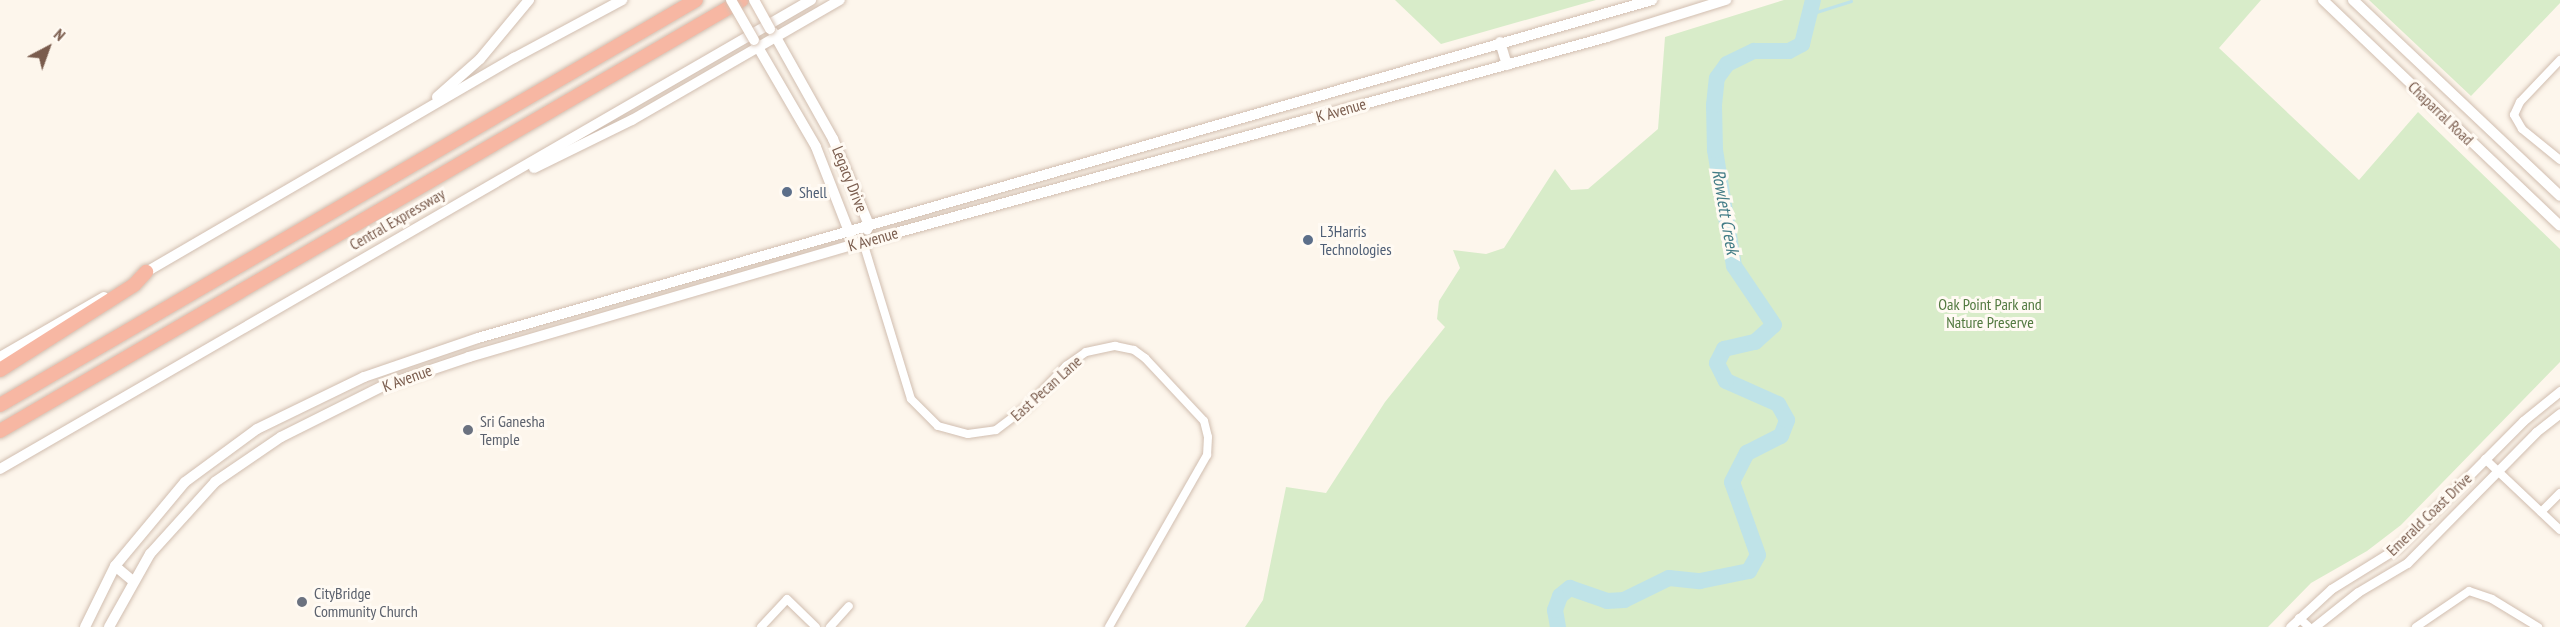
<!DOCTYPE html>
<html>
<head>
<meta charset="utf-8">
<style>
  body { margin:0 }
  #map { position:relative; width:2560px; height:627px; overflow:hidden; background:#fdf6ec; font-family:"PT Sans Narrow",sans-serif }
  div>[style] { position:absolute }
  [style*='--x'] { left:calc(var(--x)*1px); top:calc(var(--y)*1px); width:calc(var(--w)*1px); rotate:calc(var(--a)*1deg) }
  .green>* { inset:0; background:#d8ecc9 }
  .stream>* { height:3px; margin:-1.5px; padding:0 1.5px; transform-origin:1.5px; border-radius:1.5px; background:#bfe3e8 }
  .river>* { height:16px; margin:-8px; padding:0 8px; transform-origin:8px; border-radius:8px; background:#bfe3e8 }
  .roads { filter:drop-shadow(0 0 2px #d1beb0) drop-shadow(0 0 2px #d1beb0) }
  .minor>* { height:8px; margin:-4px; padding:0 4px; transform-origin:4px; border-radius:4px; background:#fff }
  .tertiary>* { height:9px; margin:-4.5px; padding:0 4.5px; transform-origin:4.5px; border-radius:4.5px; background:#fff }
  .secondary>* { height:10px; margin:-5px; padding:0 5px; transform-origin:5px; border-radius:5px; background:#fff }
  .motorway>* { height:14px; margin:-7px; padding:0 7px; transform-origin:7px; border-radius:7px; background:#f7b7a3 }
  .bridges { filter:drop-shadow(0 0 2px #d6c0b0) drop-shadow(0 0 2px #d6c0b0) }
  .secondary-bridge>* { height:10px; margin:-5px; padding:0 5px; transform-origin:5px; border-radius:5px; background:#fff }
  .dots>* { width:16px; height:16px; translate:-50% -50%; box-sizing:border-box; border:3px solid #fffaf3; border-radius:50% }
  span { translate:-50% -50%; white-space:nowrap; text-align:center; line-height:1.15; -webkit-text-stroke:6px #fffaf3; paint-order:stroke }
  .street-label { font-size:16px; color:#7a5c4d }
  .service-label { font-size:16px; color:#4e5e75 }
  .left { translate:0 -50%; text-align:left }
  .park-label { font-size:16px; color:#537a41 }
  .worship-label { font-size:16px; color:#5b616d }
  .water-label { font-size:18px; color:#437c86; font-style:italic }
  .north { position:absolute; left:18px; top:18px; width:60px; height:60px; -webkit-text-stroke:4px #fffaf3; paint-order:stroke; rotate:41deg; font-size:16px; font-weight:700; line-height:24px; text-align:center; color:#7a5c4d }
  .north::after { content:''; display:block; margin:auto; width:21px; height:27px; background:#7a5c4d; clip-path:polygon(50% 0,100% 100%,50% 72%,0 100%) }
</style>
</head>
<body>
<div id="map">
  <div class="green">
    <i style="clip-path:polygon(1395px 0,1596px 0,1441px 44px)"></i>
    <i style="clip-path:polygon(1784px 0,2261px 0,2219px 48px,2359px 180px,2418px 112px,2560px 249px,2560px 362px,2401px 525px,2367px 551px,2311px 583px,2268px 627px,1245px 627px,1263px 600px,1286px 487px,1326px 493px,1385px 402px,1445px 327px,1437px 319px,1439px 301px,1460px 268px,1453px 250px,1486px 254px,1504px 248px,1555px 169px,1571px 190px,1588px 189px,1658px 129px,1665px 37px)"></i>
    <i style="clip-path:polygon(2369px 0,2560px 0,2560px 3px,2471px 96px)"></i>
  </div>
  <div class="stream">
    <i style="--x:1810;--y:14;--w:43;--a:-17.6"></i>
  </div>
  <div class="river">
    <i style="--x:1558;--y:627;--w:17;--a:-100"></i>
    <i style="--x:1555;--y:610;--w:15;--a:-70"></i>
    <i style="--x:1560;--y:596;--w:13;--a:-39"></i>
    <i style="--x:1570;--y:588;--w:39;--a:19"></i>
    <i style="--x:1607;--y:601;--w:17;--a:-3"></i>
    <i style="--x:1624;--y:600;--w:50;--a:-26.1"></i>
    <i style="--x:1669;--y:578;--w:31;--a:6"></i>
    <i style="--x:1700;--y:581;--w:50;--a:-11.5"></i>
    <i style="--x:1749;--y:571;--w:18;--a:-61"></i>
    <i style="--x:1758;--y:555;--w:77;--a:-109.6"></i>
    <i style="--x:1732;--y:482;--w:33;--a:-63"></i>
    <i style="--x:1747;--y:453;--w:38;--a:-27"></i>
    <i style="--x:1781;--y:436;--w:17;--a:-69"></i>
    <i style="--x:1787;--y:420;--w:18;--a:-119"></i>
    <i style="--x:1778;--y:404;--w:57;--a:-156.1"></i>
    <i style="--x:1726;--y:381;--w:20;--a:-117"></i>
    <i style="--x:1717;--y:363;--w:16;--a:-63"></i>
    <i style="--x:1724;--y:349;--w:32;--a:-13"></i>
    <i style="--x:1755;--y:342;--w:25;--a:-42"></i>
    <i style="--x:1774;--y:325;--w:71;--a:-124.1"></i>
    <i style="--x:1734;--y:266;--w:118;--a:-99.3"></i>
    <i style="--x:1715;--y:150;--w:45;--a:-91.3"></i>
    <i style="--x:1714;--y:105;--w:27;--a:-84"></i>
    <i style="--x:1717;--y:78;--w:17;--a:-54"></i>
    <i style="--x:1727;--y:64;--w:30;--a:-26"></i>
    <i style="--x:1754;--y:51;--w:35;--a:0"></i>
    <i style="--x:1789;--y:51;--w:15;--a:-28"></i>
    <i style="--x:1802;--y:44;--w:45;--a:-76"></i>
  </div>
  <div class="roads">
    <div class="minor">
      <i style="--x:2560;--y:60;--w:58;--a:133.6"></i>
      <i style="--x:2520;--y:102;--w:14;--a:115"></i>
      <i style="--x:2514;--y:115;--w:16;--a:60"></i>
      <i style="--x:2522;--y:129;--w:49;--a:39.2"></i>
      <i style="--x:863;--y:242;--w:164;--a:73"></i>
      <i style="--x:911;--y:399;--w:38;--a:45"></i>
      <i style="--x:938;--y:426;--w:31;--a:15"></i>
      <i style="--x:968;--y:434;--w:28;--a:-8"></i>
      <i style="--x:996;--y:430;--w:39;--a:-37"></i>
      <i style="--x:1027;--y:407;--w:57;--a:-46.4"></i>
      <i style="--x:1066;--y:366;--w:24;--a:-35"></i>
      <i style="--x:1086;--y:352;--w:30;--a:-12"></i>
      <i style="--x:1115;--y:346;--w:19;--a:12"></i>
      <i style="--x:1134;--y:350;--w:14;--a:36"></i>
      <i style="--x:1145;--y:358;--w:86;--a:46.9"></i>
      <i style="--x:1204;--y:421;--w:16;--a:76"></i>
      <i style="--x:1208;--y:437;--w:18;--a:93"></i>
      <i style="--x:1207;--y:455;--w:198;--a:119.7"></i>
      <i style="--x:2485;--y:459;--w:103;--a:43.4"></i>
      <i style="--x:2541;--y:512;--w:27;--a:-45"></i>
      <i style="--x:2299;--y:618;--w:13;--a:42"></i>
      <i style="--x:761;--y:627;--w:38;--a:-47"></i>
      <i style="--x:787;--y:599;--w:40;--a:44"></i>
      <i style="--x:830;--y:627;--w:28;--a:-48"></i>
      <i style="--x:2416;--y:627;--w:64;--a:-34.2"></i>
      <i style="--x:2469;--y:591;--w:24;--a:19"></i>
      <i style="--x:2492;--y:599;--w:54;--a:31.3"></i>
    </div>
    <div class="tertiary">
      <i style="--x:2290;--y:627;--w:56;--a:-42.8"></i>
      <i style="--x:2331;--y:589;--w:78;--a:-31.8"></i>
      <i style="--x:2397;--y:548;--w:179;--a:-45.2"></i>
      <i style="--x:2523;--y:421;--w:48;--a:-39"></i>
      <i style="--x:2314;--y:627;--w:56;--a:-38.5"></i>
      <i style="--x:2358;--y:592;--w:57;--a:-30.6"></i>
      <i style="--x:2407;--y:563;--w:184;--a:-45.4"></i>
      <i style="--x:2536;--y:432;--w:31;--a:-38"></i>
    </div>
    <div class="secondary">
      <i style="--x:2323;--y:0;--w:327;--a:43.6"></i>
      <i style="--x:2353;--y:0;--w:285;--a:43.4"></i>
      <i style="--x:773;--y:32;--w:123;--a:60.7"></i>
      <i style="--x:833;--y:139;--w:93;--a:67.3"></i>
      <i style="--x:869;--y:225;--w:5;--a:112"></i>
      <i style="--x:755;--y:42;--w:121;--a:59.8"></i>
      <i style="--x:816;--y:147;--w:93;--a:68.7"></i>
      <i style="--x:1500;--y:42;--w:24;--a:73"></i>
      <i style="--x:437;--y:97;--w:57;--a:-41.5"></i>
      <i style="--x:480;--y:59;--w:77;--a:-50.3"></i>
      <i style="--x:534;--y:168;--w:109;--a:-26.1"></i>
      <i style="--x:632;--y:120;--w:240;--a:-30"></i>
      <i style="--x:141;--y:275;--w:432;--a:-30.2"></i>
      <i style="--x:514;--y:58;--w:123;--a:-28.2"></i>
      <i style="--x:0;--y:357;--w:120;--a:-30"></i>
      <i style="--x:0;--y:469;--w:937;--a:-30.04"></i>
      <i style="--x:115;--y:566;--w:23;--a:40"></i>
      <i style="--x:85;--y:627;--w:68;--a:-63.8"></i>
      <i style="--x:115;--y:566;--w:109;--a:-50.2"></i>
      <i style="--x:185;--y:482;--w:89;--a:-36.4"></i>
      <i style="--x:257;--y:429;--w:119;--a:-25.9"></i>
      <i style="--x:364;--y:377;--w:120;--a:-18.9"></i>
      <i style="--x:478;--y:338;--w:1222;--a:-16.06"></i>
      <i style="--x:109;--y:627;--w:84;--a:-60.7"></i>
      <i style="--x:150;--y:554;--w:97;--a:-47.9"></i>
      <i style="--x:215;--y:482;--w:80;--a:-34.3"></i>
      <i style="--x:281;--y:437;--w:114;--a:-26.6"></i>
      <i style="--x:383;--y:386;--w:91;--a:-18.6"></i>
      <i style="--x:469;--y:357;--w:410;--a:-16.3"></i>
      <i style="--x:863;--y:242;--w:772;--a:-15.4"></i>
      <i style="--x:1607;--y:37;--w:125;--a:-17.3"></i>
    </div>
    <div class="motorway">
      <i style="--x:0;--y:370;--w:159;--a:-32.4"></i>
      <i style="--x:134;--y:285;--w:18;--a:-47"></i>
      <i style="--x:0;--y:405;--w:805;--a:-30.19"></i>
      <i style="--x:0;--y:431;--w:858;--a:-30.15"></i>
    </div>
  </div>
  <div class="bridges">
    <div class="secondary-bridge">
      <i style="--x:731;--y:0;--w:46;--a:60.1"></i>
      <i style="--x:754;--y:0;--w:33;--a:61"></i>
    </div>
  </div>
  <div class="dots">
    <i style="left:787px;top:192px;background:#5c6f8a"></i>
    <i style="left:1308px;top:240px;background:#5c6f8a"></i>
    <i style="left:468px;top:430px;background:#6b7280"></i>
    <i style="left:302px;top:602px;background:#6b7280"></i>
  </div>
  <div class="street-label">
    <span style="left:1341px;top:110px;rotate:-16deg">K Avenue</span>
    <span style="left:2441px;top:113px;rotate:44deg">Chaparral Road</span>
    <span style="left:850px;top:179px;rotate:68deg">Legacy Drive</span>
    <span style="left:397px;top:219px;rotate:-30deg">Central Expressway</span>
    <span style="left:873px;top:239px;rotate:-16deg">K Avenue</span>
    <span style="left:407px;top:378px;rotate:-20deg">K Avenue</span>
    <span style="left:1046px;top:388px;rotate:-42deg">East Pecan Lane</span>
    <span style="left:2429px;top:514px;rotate:-44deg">Emerald Coast Drive</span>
  </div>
  <div class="service-label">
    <span class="left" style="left:799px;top:192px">Shell</span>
    <span class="left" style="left:1320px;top:240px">L3Harris<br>Technologies</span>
  </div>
  <div class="park-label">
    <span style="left:1990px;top:313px">Oak Point Park and<br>Nature Preserve</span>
  </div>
  <div class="worship-label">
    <span class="left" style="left:480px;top:430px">Sri Ganesha<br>Temple</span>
    <span class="left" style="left:314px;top:602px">CityBridge<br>Community Church</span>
  </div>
  <div class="water-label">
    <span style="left:1725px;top:212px;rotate:80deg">Rowlett Creek</span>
  </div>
  <div class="north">N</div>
</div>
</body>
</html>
